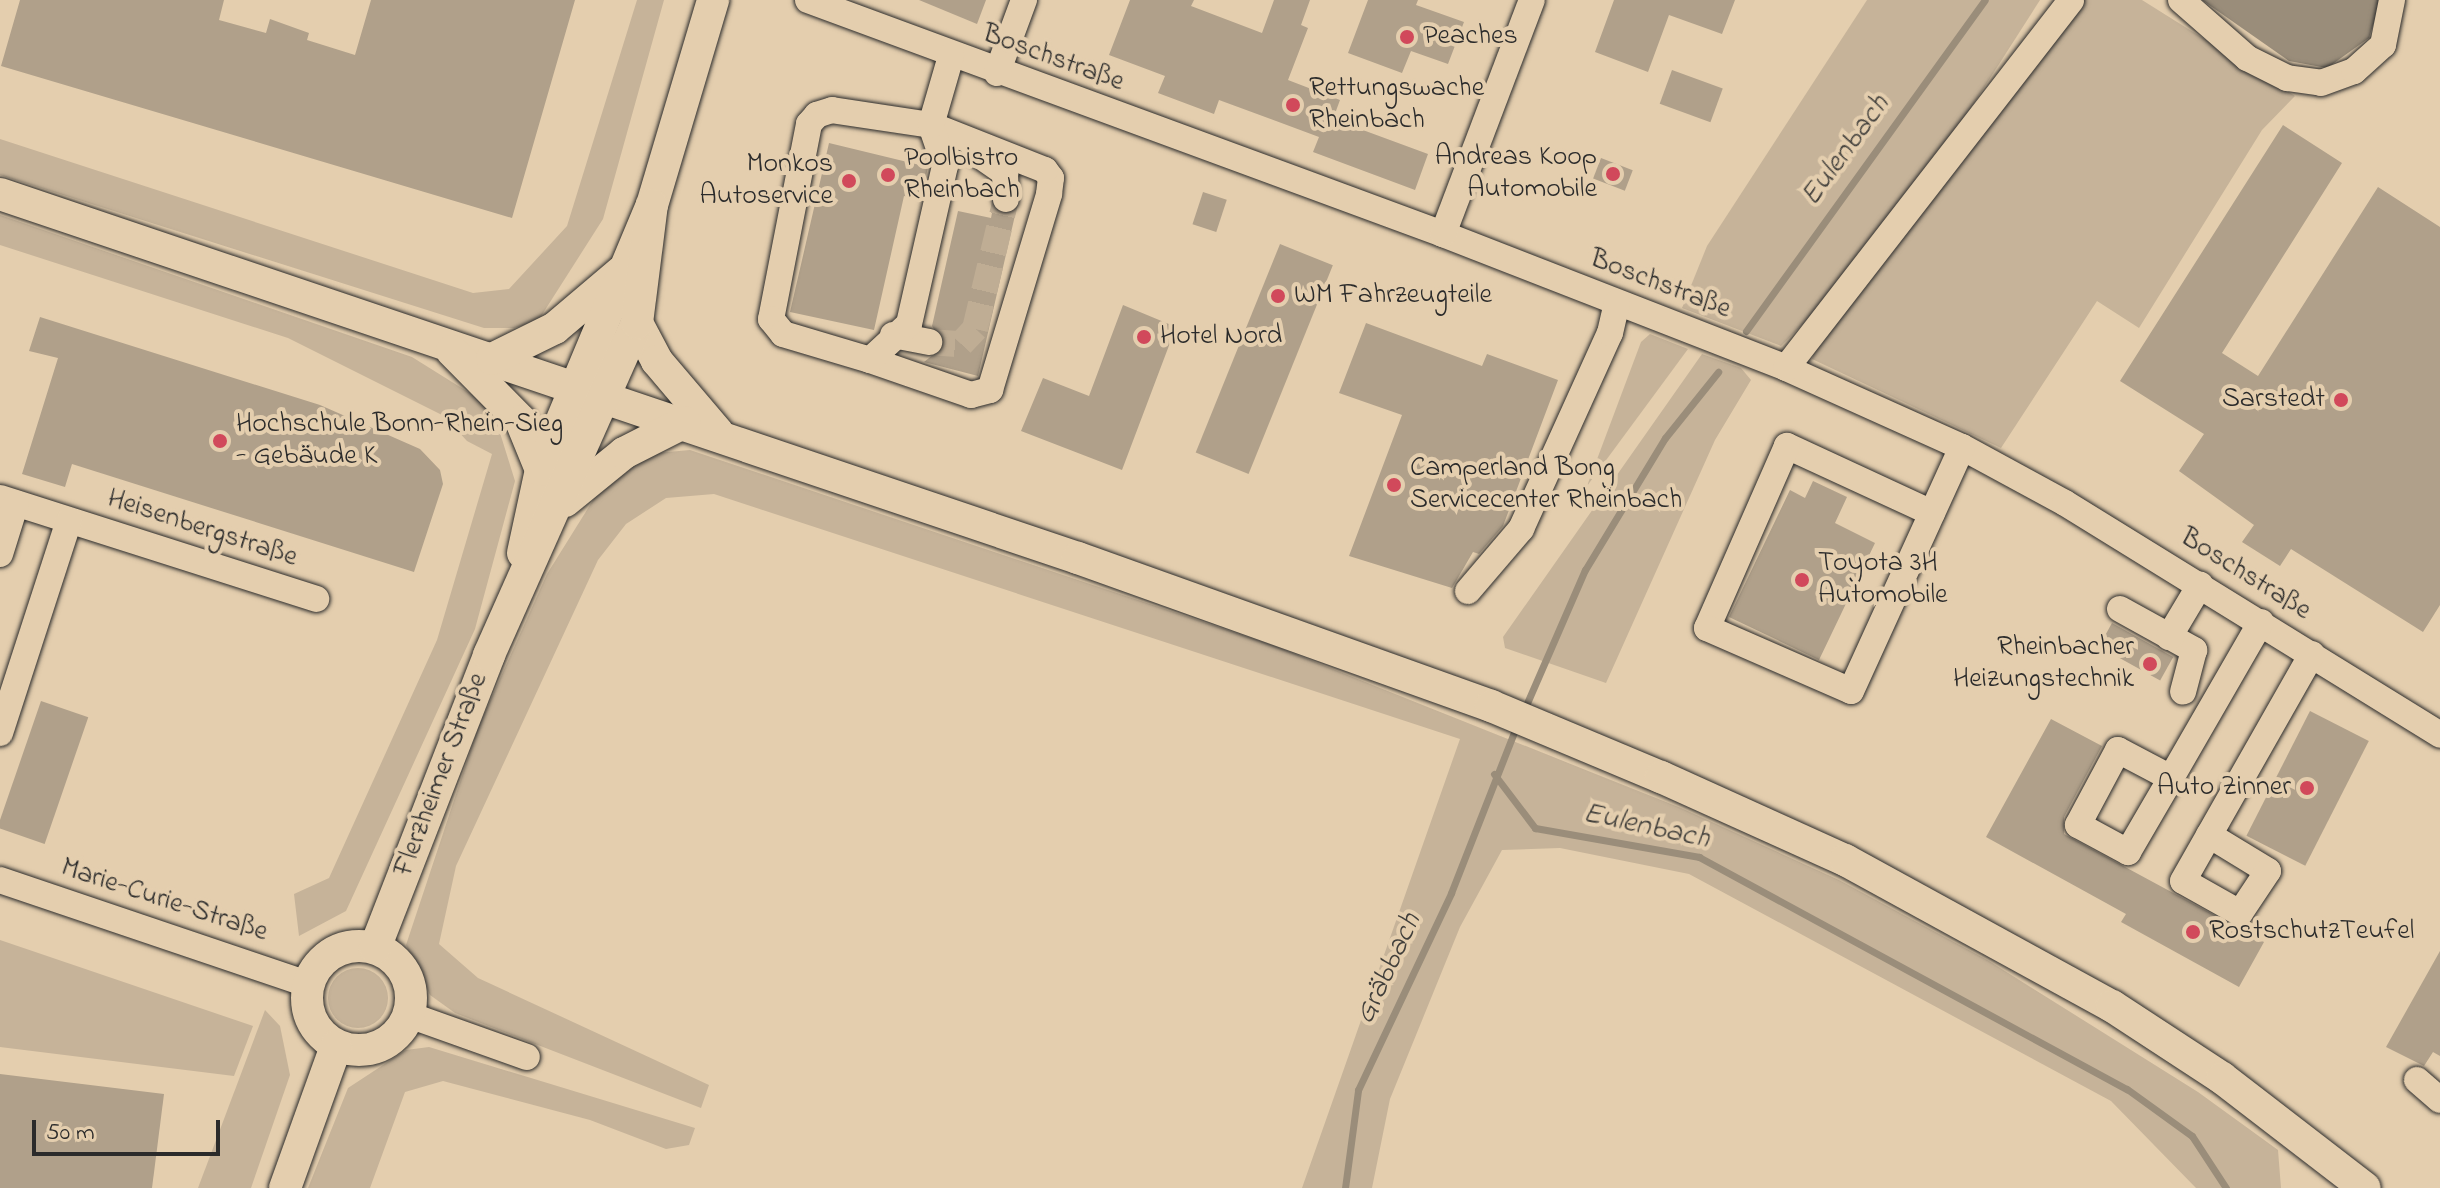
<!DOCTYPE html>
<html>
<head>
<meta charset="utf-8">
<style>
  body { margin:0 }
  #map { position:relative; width:2440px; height:1188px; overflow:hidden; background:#e4ceae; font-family:"Indie Flower",sans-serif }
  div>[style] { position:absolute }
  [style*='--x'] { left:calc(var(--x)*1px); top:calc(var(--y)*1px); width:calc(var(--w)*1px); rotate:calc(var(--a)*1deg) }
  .green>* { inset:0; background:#c6b399 }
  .round { border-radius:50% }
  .water>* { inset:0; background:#9a8d7a }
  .stream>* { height:7px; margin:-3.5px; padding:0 3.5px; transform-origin:3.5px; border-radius:3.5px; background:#9a8d7a }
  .building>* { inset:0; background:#b0a08a; transform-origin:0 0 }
  .minor-tunnel>* { height:26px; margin-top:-13px; transform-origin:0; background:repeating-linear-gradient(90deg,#bfad94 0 26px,transparent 0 39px) }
  .roads { filter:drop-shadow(0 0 2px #2b2b2b) drop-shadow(0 0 2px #2b2b2b) }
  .minor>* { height:26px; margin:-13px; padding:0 13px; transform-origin:13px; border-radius:13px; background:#e4ceae }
  .major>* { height:32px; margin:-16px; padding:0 16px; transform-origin:16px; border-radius:16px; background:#e4ceae }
  .major>.ring { margin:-16px; padding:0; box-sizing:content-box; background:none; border:32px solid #e4ceae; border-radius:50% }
  .dots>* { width:22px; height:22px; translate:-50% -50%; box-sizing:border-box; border:4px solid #e4ceae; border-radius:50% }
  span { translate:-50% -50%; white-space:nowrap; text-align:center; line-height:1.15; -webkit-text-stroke:8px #e4ceae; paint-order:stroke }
  .poi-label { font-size:28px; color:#2b2b2b }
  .left { translate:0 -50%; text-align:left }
  .right { translate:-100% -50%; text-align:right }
  .street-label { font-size:28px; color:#2b2b2b }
  .water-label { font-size:30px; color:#413f3b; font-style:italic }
  .scale { position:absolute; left:32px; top:1120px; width:188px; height:36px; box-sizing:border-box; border:4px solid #2b2b2b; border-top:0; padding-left:10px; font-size:24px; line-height:28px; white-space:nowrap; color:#2b2b2b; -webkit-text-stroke:6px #e4ceae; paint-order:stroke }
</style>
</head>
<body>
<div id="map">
  <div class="green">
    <i style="clip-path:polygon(637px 0,664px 0,603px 219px,538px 321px,514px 328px,484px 328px,0 175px,0 139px,473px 293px,509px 289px,567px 226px)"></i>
    <i style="clip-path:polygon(1867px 0,2040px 0,1928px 175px,1833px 294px,1781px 346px,1682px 308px,1707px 246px)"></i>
    <i style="clip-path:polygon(2081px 0,2142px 0,2295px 96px,2262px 130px,2139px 328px,2097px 301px,2001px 448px,1812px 359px,1824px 325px)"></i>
    <i style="clip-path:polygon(0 215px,412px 357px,492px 407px,515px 481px,475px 629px,346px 911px,299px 936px,294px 894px,329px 878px,437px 640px,492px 454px,467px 441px,444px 416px,288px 338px,0 245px)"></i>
    <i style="clip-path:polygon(1650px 334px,1688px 349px,1587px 486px,1641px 342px)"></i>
    <i style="clip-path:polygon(1702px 354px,1741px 368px,1751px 380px,1715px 440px,1606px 683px,1505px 648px,1503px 637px)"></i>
    <i style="clip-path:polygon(690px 450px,1275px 646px,1681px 808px,1839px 880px,1989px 961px,2198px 1092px,2278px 1150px,2281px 1188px,2196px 1188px,2111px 1101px,1689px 874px,1560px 848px,1502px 850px,1460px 927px,1390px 1099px,1372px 1188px,1302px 1188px,1460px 739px,714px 494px,666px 498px,626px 524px,598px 560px,456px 866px,439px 944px,478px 978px,709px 1085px,701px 1108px,455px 1013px,430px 995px,406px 945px,478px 728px,547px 574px,600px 489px,622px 468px,657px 453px)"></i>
    <i style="clip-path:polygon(0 940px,253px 1026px,234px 1076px,0 1047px)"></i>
    <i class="round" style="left:328px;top:968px;width:60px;height:60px"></i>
    <i style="clip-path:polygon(265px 1010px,280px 1026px,290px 1075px,251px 1188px,198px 1188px)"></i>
    <i style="clip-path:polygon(429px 1047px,695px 1128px,689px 1145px,666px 1149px,590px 1120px,443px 1081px,405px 1092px,370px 1188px,308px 1188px,348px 1088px,406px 1050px)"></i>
  </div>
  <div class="water">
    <i style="clip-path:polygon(2202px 0,2381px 0,2369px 38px,2327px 68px,2289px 61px)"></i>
  </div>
  <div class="stream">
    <i style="--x:1746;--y:331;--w:408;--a:-54.2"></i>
    <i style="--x:1524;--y:710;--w:153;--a:-66.5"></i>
    <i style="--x:1585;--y:570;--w:154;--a:-58.8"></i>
    <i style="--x:1665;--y:438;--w:85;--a:-51.2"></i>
    <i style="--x:1494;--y:774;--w:68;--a:52.8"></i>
    <i style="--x:1535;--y:828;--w:167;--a:10"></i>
    <i style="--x:1699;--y:857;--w:487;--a:28.5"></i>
    <i style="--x:2127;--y:1089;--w:80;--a:35.9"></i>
    <i style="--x:2192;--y:1136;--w:62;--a:56.8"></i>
    <i style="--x:1345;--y:1188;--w:99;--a:-82.4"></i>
    <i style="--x:1358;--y:1090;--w:218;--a:-64.7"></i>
    <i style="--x:1451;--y:893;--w:180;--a:-68.6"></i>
  </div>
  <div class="building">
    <i style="clip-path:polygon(20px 0,224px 0,219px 20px,266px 33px,270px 19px,309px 33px,307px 40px,355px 55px,371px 0,575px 0,512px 218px,1px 66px)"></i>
    <i style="clip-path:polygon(919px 0,986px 0,977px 24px)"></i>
    <i style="clip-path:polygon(1130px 0,1194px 0,1191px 6px,1262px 33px,1274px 0,1310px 0,1301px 25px,1308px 28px,1288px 80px,1340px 100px,1333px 119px,1428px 154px,1415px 190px,1313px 152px,1319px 137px,1219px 100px,1214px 114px,1158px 93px,1165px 76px,1109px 55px)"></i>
    <i style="clip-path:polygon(1368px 0,1418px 0,1416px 5px,1464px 22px,1448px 64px,1411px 51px,1402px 73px,1348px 53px)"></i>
    <i style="clip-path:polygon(1614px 0,1735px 0,1722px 34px,1669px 15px,1648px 72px,1595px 52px)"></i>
    <i style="left:1672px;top:70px;width:54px;height:36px;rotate:20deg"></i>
    <i style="clip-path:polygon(2283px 125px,2342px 163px,2222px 353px,2258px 376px,2378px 187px,2440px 227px,2440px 605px,2423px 632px,2291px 549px,2280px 566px,2242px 542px,2254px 525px,2179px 471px,2204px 434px,2120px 381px)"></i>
    <i style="clip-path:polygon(829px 143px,928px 167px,921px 200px,904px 196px,874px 330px,790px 312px)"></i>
    <i style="left:1601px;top:158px;width:34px;height:22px;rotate:21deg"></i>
    <i style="left:1203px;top:192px;width:25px;height:34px;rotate:18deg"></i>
    <i style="clip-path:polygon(993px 208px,1006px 215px,1016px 211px,978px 376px,924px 362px,944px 346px,932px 326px,958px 211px,991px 218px)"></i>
    <i style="left:1280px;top:244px;width:57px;height:225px;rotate:22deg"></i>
    <i style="clip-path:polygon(1123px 305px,1176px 327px,1122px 470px,1021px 431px,1043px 378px,1089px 396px)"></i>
    <i style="clip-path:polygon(40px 317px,320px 405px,420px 449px,440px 470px,443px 484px,414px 572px,72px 464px,65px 487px,22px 474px,58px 358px,29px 351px)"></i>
    <i style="clip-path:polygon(1366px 323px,1482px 366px,1487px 354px,1558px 380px,1503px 526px,1479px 554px,1473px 552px,1452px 588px,1349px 556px,1402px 415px,1339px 393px)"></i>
    <i style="clip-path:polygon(1813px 481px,1847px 497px,1835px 523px,1875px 543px,1819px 660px,1729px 617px,1790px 490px,1805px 498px)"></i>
    <i style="left:2112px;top:623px;width:70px;height:27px;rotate:29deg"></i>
    <i style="left:41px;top:701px;width:50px;height:134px;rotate:19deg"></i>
    <i style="left:2310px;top:711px;width:66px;height:140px;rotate:27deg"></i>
    <i style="clip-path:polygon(2051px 719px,2102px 746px,2064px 817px,2064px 834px,2264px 942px,2239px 987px,2121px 922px,2126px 914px,1986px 837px)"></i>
    <i style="clip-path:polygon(2440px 951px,2440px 1056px,2433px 1052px,2424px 1066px,2386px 1047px)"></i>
    <i style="clip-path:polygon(0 1074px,164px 1094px,152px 1188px,0 1188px)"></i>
  </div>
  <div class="minor-tunnel">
    <i style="--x:929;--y:342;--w:32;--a:4"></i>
    <i style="--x:961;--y:344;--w:21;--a:-47"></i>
    <i style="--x:975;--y:329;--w:134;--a:-76.6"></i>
  </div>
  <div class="roads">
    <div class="minor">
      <i style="--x:808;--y:0;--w:677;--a:20.23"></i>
      <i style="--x:1443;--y:234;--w:368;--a:21.3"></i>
      <i style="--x:1786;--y:368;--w:193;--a:24.2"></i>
      <i style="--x:1962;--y:447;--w:117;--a:28.5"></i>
      <i style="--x:2065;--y:503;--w:441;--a:31.7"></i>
      <i style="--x:2181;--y:0;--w:88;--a:41.3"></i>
      <i style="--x:2247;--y:58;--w:45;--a:26.6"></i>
      <i style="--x:2287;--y:78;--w:34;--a:8"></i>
      <i style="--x:2321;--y:83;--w:35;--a:-20"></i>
      <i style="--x:2354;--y:71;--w:39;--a:-42"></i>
      <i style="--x:2383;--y:45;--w:46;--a:-78.7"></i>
      <i style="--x:997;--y:73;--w:78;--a:-69.7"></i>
      <i style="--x:975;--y:152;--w:37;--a:35"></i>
      <i style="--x:1005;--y:173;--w:26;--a:88"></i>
      <i style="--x:1443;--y:234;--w:250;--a:-69.2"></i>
      <i style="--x:893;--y:335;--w:37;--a:11"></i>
      <i style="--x:870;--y:360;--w:107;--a:19.1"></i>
      <i style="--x:971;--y:395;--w:20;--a:-15"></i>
      <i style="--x:990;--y:390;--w:205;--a:-73.2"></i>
      <i style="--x:1049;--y:194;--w:16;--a:-83"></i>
      <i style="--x:1051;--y:178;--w:10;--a:-127"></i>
      <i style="--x:1045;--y:170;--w:123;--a:-158.5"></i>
      <i style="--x:931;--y:125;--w:100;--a:-171.4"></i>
      <i style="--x:832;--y:110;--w:16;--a:162"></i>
      <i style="--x:817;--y:115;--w:12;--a:132"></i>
      <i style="--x:809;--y:124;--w:199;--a:101"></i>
      <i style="--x:771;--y:319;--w:19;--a:51"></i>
      <i style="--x:783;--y:334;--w:91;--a:16.6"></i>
      <i style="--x:870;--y:360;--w:53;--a:-42.7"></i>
      <i style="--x:909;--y:324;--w:162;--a:-77.2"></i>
      <i style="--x:945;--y:166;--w:43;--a:-108.9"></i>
      <i style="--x:931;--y:125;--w:72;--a:-73.8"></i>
      <i style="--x:1786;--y:368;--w:465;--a:-52.2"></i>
      <i style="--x:0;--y:498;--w:332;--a:17.7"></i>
      <i style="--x:1932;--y:513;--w:160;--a:-155.2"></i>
      <i style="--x:1787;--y:446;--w:199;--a:113.7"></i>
      <i style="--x:1707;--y:628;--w:157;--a:23.6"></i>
      <i style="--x:1851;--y:691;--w:268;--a:-65.5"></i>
      <i style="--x:0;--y:554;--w:53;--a:-72.6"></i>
      <i style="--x:1468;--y:591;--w:82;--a:-49.5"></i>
      <i style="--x:1521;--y:529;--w:215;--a:-65.6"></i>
      <i style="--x:1610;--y:333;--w:31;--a:-77"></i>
      <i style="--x:2120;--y:609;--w:85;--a:29"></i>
      <i style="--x:2194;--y:650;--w:43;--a:104.7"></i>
      <i style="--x:2169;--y:637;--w:61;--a:-59.2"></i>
      <i style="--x:0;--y:733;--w:223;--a:-72"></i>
      <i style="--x:2171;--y:778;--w:60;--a:-152.2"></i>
      <i style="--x:2118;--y:750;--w:85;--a:118.1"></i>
      <i style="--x:2078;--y:825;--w:57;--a:28.4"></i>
      <i style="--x:2128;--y:852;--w:86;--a:-59.8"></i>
      <i style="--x:2171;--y:778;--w:180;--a:-60"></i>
      <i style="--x:2209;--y:835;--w:69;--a:31.4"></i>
      <i style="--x:2268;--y:871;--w:50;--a:123.7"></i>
      <i style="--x:2240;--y:913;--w:65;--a:-150.7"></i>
      <i style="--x:2183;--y:881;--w:261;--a:-60.4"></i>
      <i style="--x:0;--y:880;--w:325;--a:18.7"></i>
      <i style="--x:409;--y:1015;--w:125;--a:19.6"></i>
      <i style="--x:2417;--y:1080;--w:30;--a:41"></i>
    </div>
    <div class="major">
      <i style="--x:0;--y:194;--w:1138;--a:18.66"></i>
      <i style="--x:1078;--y:558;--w:439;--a:19.7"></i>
      <i style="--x:1491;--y:706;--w:184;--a:22.7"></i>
      <i style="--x:1661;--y:777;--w:202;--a:24.3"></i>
      <i style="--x:1845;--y:860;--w:304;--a:28.7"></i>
      <i style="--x:2112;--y:1006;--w:131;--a:33.2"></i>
      <i style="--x:2222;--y:1078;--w:180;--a:37.6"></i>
      <i style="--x:637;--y:323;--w:43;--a:62.2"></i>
      <i style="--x:657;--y:361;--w:94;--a:49.7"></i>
      <i style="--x:452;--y:351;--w:98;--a:45.4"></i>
      <i style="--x:521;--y:421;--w:53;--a:67.8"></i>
      <i style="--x:492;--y:359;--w:70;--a:-26.2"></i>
      <i style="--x:555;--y:328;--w:87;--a:-40.3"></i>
      <i style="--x:565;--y:501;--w:76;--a:-39.1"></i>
      <i style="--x:624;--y:453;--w:68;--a:-26.9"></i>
      <i style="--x:523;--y:553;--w:85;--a:-77.8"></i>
      <i style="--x:541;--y:470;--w:287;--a:-67.3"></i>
      <i style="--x:652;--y:205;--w:214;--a:-73.4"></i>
      <i class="ring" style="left:307px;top:946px;width:72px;height:72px"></i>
      <i style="--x:375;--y:948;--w:314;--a:-68.7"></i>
      <i style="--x:489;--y:655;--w:363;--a:-66"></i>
      <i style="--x:637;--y:323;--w:119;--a:-82.8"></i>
      <i style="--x:285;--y:1188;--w:151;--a:-70.2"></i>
    </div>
  </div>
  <div class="dots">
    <i style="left:1407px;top:37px;background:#d1495b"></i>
    <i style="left:1293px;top:105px;background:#d1495b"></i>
    <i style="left:1613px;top:174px;background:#d1495b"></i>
    <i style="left:888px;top:175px;background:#d1495b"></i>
    <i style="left:849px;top:181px;background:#d1495b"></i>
    <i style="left:1278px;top:296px;background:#d1495b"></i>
    <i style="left:1144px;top:337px;background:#d1495b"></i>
    <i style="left:2341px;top:400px;background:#d1495b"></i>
    <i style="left:220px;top:441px;background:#d1495b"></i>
    <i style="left:1394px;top:485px;background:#d1495b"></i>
    <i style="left:1802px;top:580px;background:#d1495b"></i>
    <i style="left:2150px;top:664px;background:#d1495b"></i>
    <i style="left:2307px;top:788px;background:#d1495b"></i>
    <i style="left:2193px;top:932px;background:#d1495b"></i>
  </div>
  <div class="poi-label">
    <span class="left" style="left:1423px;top:37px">Peaches</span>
    <span class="left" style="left:1309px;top:105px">Rettungswache<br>Rheinbach</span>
    <span class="right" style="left:1597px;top:174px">Andreas Koop<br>Automobile</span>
    <span class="left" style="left:904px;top:175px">Poolbistro<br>Rheinbach</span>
    <span class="right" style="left:833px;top:181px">Monkos<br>Autoservice</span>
    <span class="left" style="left:1294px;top:296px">WM Fahrzeugteile</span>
    <span class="left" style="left:1160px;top:337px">Hotel Nord</span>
    <span class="right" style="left:2325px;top:400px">Sarstedt</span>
    <span class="left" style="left:236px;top:441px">Hochschule Bonn-Rhein-Sieg<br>- Gebäude K</span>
    <span class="left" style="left:1410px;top:485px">Camperland Bong<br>Servicecenter Rheinbach</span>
    <span class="left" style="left:1818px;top:580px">Toyota 3H<br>Automobile</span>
    <span class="right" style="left:2134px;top:664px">Rheinbacher<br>Heizungstechnik</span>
    <span class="right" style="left:2291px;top:788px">Auto Zinner</span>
    <span class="left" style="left:2209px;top:932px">RostschutzTeufel</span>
  </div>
  <div class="street-label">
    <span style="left:1053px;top:59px;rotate:20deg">Boschstraße</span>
    <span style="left:1660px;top:285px;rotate:21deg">Boschstraße</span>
    <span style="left:202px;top:529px;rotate:18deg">Heisenbergstraße</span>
    <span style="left:2245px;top:575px;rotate:32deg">Boschstraße</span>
    <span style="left:442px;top:775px;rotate:-69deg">Flerzheimer Straße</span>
    <span style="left:164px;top:901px;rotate:18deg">Marie-Curie-Straße</span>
  </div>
  <div class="water-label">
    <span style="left:1846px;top:151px;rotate:-54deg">Eulenbach</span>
    <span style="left:1646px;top:827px;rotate:12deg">Eulenbach</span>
    <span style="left:1389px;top:969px;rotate:-65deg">Gräbbach</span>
  </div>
  <div class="scale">50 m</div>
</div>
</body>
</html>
